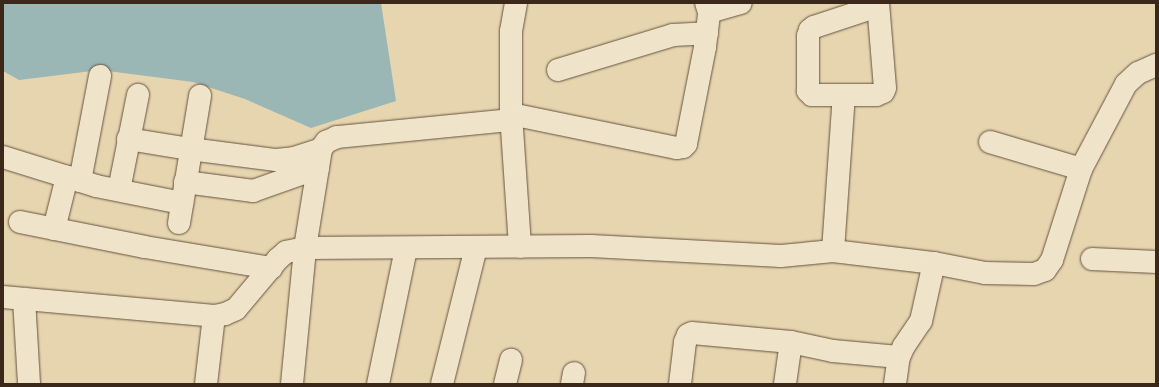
<!DOCTYPE html>
<html>
<head>
<meta charset="utf-8">
<style>
  body { margin:0 }
  #map { position:relative; width:1159px; height:387px; overflow:hidden; background:#e6d5ae; font-family:"Old Standard TT",serif }
  div>[style] { position:absolute }
  [style*='--x'] { left:calc(var(--x)*1px); top:calc(var(--y)*1px); width:calc(var(--w)*1px); rotate:calc(var(--a)*1deg) }
  .water>* { inset:0; background:#9ab6b5 }
  .roads { filter:drop-shadow(0 0 1px #665340) drop-shadow(0 0 1px #665340) }
  .minor>* { height:22px; margin:-11px; padding:0 11px; transform-origin:11px; border-radius:11px; background:#efe4ca }
  span { translate:-50% -50%; white-space:nowrap; text-align:center; line-height:1.15; -webkit-text-stroke:4px #efe4ca; paint-order:stroke }
  .frame { position:absolute; inset:0; border:4px solid #3c281b; pointer-events:none }
</style>
</head>
<body>
<div id="map">
  <div class="water">
    <i style="clip-path:polygon(3px 3px,381px 3px,396px 101px,311px 128px,245px 99px,193px 82px,100px 70px,19px 80px,3px 71px)"></i>
  </div>
  <div class="roads">
    <div class="minor">
      <i style="--x:516;--y:3;--w:28;--a:100"></i>
      <i style="--x:511;--y:31;--w:83;--a:90"></i>
      <i style="--x:511;--y:114;--w:133;--a:86.1"></i>
      <i style="--x:709;--y:12;--w:33;--a:-16"></i>
      <i style="--x:558;--y:70;--w:120;--a:-16.9"></i>
      <i style="--x:673;--y:35;--w:34;--a:-3"></i>
      <i style="--x:844;--y:95;--w:32;--a:180"></i>
      <i style="--x:812;--y:95;--w:6;--a:-135"></i>
      <i style="--x:808;--y:91;--w:55;--a:-90"></i>
      <i style="--x:808;--y:36;--w:6;--a:-72"></i>
      <i style="--x:810;--y:30;--w:5;--a:-37"></i>
      <i style="--x:814;--y:27;--w:67;--a:-18.2"></i>
      <i style="--x:511;--y:114;--w:169;--a:11.6"></i>
      <i style="--x:677;--y:148;--w:6;--a:-9"></i>
      <i style="--x:683;--y:147;--w:4;--a:-45"></i>
      <i style="--x:686;--y:144;--w:99;--a:-78.9"></i>
      <i style="--x:705;--y:47;--w:35;--a:-83"></i>
      <i style="--x:709;--y:12;--w:9;--a:-108"></i>
      <i style="--x:128;--y:139;--w:63;--a:9.2"></i>
      <i style="--x:190;--y:149;--w:87;--a:7.3"></i>
      <i style="--x:276;--y:160;--w:18;--a:-6"></i>
      <i style="--x:294;--y:158;--w:28;--a:-18"></i>
      <i style="--x:990;--y:142;--w:95;--a:16.5"></i>
      <i style="--x:3;--y:157;--w:97;--a:17.3"></i>
      <i style="--x:96;--y:186;--w:88;--a:11.2"></i>
      <i style="--x:80;--y:181;--w:107;--a:-79.2"></i>
      <i style="--x:185;--y:182;--w:69;--a:7.5"></i>
      <i style="--x:253;--y:191;--w:69;--a:-19.5"></i>
      <i style="--x:119;--y:190;--w:97;--a:-78.7"></i>
      <i style="--x:20;--y:222;--w:127;--a:11.3"></i>
      <i style="--x:145;--y:247;--w:128;--a:9.5"></i>
      <i style="--x:179;--y:223;--w:129;--a:-80.6"></i>
      <i style="--x:54;--y:229;--w:54;--a:-76"></i>
      <i style="--x:833;--y:251;--w:156;--a:-86"></i>
      <i style="--x:844;--y:95;--w:32;--a:0"></i>
      <i style="--x:876;--y:95;--w:8;--a:-23"></i>
      <i style="--x:883;--y:92;--w:4;--a:-63"></i>
      <i style="--x:885;--y:88;--w:85;--a:-94.7"></i>
      <i style="--x:1092;--y:259;--w:64;--a:2.7"></i>
      <i style="--x:3;--y:297;--w:212;--a:5.1"></i>
      <i style="--x:214;--y:316;--w:11;--a:-10"></i>
      <i style="--x:225;--y:314;--w:12;--a:-24"></i>
      <i style="--x:236;--y:309;--w:65;--a:-50"></i>
      <i style="--x:278;--y:259;--w:11;--a:-41"></i>
      <i style="--x:286;--y:252;--w:19;--a:-12"></i>
      <i style="--x:305;--y:248;--w:286;--a:-0.4"></i>
      <i style="--x:591;--y:246;--w:190;--a:3"></i>
      <i style="--x:781;--y:256;--w:52;--a:-5.5"></i>
      <i style="--x:833;--y:251;--w:102;--a:6.8"></i>
      <i style="--x:934;--y:263;--w:52;--a:11.1"></i>
      <i style="--x:985;--y:273;--w:49;--a:1.2"></i>
      <i style="--x:1034;--y:274;--w:12;--a:-20"></i>
      <i style="--x:1045;--y:270;--w:12;--a:-55"></i>
      <i style="--x:1052;--y:260;--w:96;--a:-72.3"></i>
      <i style="--x:1081;--y:169;--w:96;--a:-62.1"></i>
      <i style="--x:1126;--y:84;--w:16;--a:-43"></i>
      <i style="--x:1138;--y:73;--w:20;--a:-24"></i>
      <i style="--x:24;--y:299;--w:85;--a:86.6"></i>
      <i style="--x:206;--y:384;--w:68;--a:-83.3"></i>
      <i style="--x:292;--y:384;--w:137;--a:-84.5"></i>
      <i style="--x:305;--y:248;--w:100;--a:-80.8"></i>
      <i style="--x:321;--y:149;--w:9;--a:-54"></i>
      <i style="--x:326;--y:142;--w:12;--a:-24"></i>
      <i style="--x:337;--y:137;--w:175;--a:-5.6"></i>
      <i style="--x:378;--y:384;--w:138;--a:-78.3"></i>
      <i style="--x:442;--y:384;--w:140;--a:-76"></i>
      <i style="--x:505;--y:384;--w:25;--a:-76"></i>
      <i style="--x:572;--y:384;--w:11;--a:-80"></i>
      <i style="--x:680;--y:384;--w:42;--a:-83.2"></i>
      <i style="--x:685;--y:342;--w:8;--a:-67"></i>
      <i style="--x:688;--y:335;--w:4;--a:-27"></i>
      <i style="--x:692;--y:333;--w:99;--a:5.2"></i>
      <i style="--x:791;--y:342;--w:43;--a:12.1"></i>
      <i style="--x:833;--y:351;--w:66;--a:5.2"></i>
      <i style="--x:785;--y:384;--w:42;--a:-81.9"></i>
      <i style="--x:895;--y:384;--w:27;--a:-82"></i>
      <i style="--x:899;--y:357;--w:12;--a:-66"></i>
      <i style="--x:904;--y:346;--w:30;--a:-56"></i>
      <i style="--x:921;--y:321;--w:59;--a:-77.4"></i>
    </div>
  </div>
  <div class="frame"></div>
</div>
</body>
</html>
